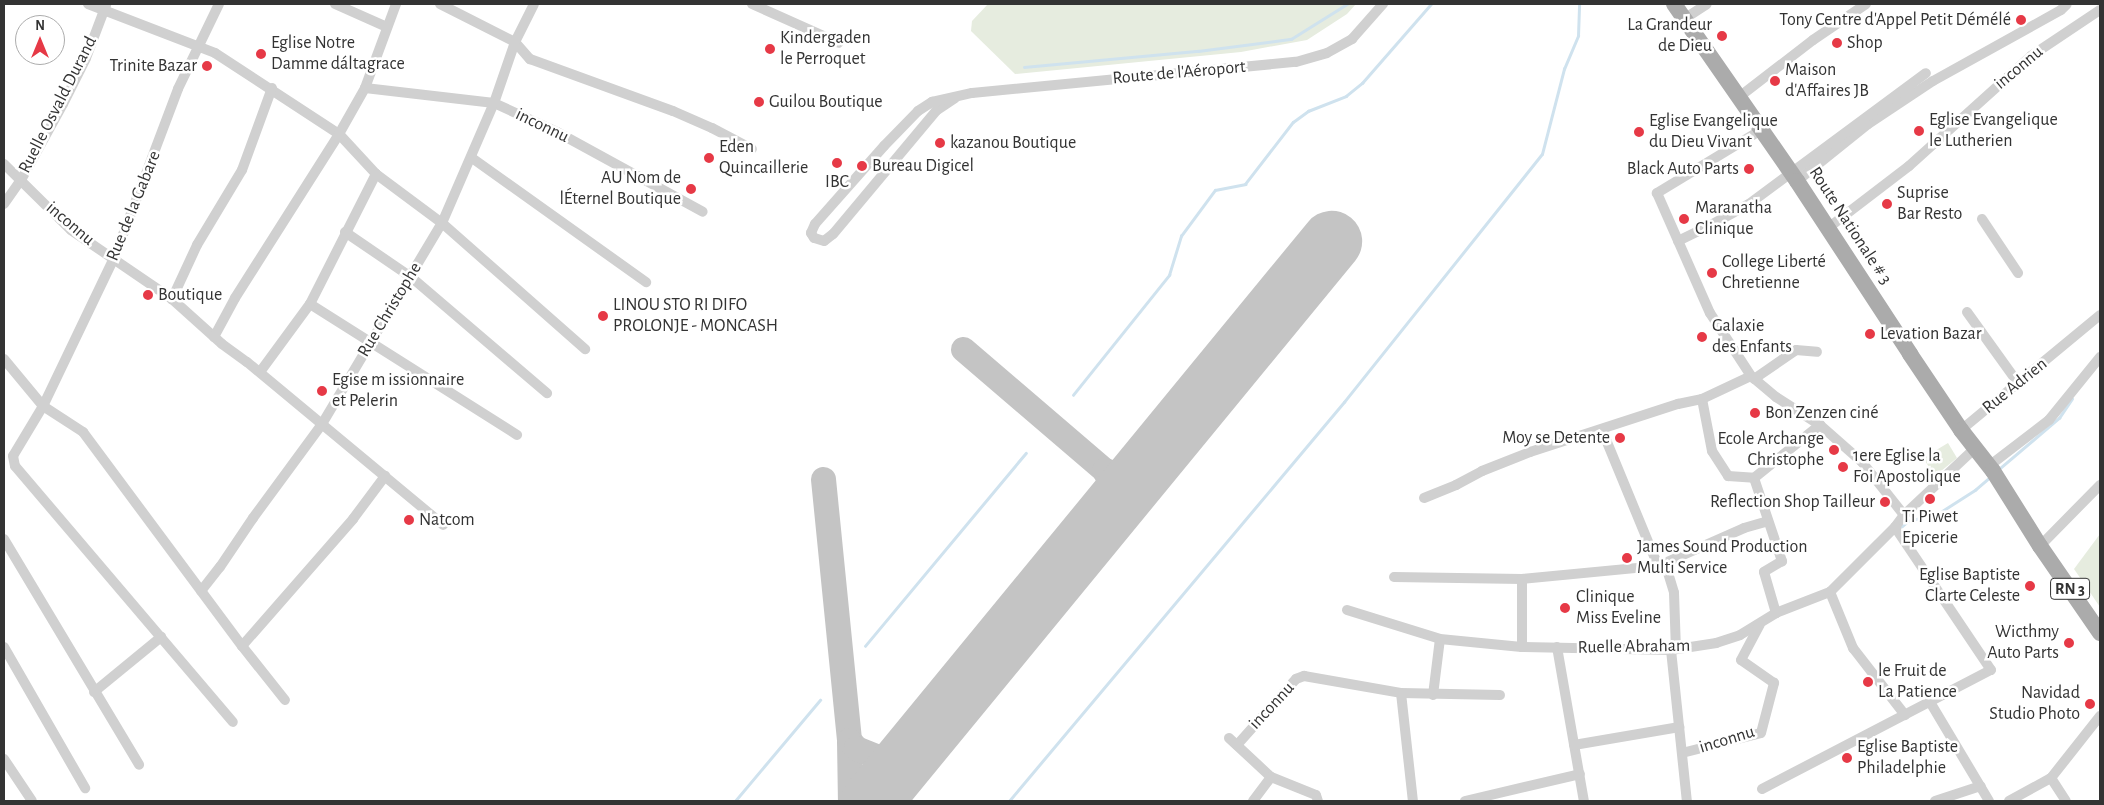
<!DOCTYPE html>
<html>
<head>
<meta charset="utf-8">
<style>
  body { margin:0 }
  #map { position:relative; width:2104px; height:805px; overflow:hidden; background:#fff; font-family:"Alegreya Sans",sans-serif }
  div>[style] { position:absolute }
  [style*='--x'] { left:calc(var(--x)*1px); top:calc(var(--y)*1px); width:calc(var(--w)*1px); rotate:calc(var(--a)*1deg) }
  .green>* { inset:0; background:#e6ecdf }
  .stream>* { height:2.5px; margin:-1.25px; padding:0 1.25px; transform-origin:1.25px; border-radius:1.25px; background:#cfe2ee }
  .taxiway>* { height:25px; margin:-12.5px; padding:0 12.5px; transform-origin:12.5px; border-radius:12.5px; background:#c4c4c4 }
  .runway>* { height:61px; margin:-30.5px; padding:0 30.5px; transform-origin:30.5px; border-radius:30.5px; background:#c4c4c4 }
  .minor>* { height:10px; margin:-5px; padding:0 5px; transform-origin:5px; border-radius:5px; background:#d0d0d0 }
  .primary>* { height:16px; margin:-8px; padding:0 8px; transform-origin:8px; border-radius:8px; background:#ababab }
  .dots>* { width:14px; height:14px; translate:-50% -50%; box-sizing:border-box; border:2px solid #fff; border-radius:50% }
  span { translate:-50% -50%; white-space:nowrap; text-align:center; line-height:1.15; -webkit-text-stroke:5px #fff; paint-order:stroke }
  .shield-label span { padding:1px 4px; background:#fff; border:1px solid; border-radius:4px; -webkit-text-stroke-width:0 }
  .shield-label { font-size:16px; color:#333; font-weight:700 }
  .poi-label { font-size:18px; color:#333 }
  .right { translate:-100% -50%; text-align:right }
  .left { translate:0 -50%; text-align:left }
  .street-label { font-size:18px; color:#333 }
  .frame { position:absolute; inset:0; border:5px solid #333; pointer-events:none }
  .north { position:absolute; left:15px; top:15px; width:50px; height:50px; box-sizing:border-box; background:#fff; border:1px solid #adadad; border-radius:50%; rotate:0deg; font-size:14px; font-weight:700; line-height:20px; text-align:center; color:#333 }
  .north::after { content:''; display:block; margin:auto; width:18px; height:22px; background:#e63946; clip-path:polygon(50% 0,100% 100%,50% 72%,0 100%) }
</style>
</head>
<body>
<div id="map">
  <div class="green">
    <i style="clip-path:polygon(988px 4px,1356px 4px,1347px 14px,1307px 40px,1241px 52px,1015px 74px,971px 31px,972px 21px)"></i>
    <i style="clip-path:polygon(1948px 443px,1957px 458px,1935px 476px,1923px 458px)"></i>
    <i style="clip-path:polygon(2100px 534px,2100px 607px,2074px 569px)"></i>
  </div>
  <div class="stream">
    <i style="--x:1024;--y:67;--w:175;--a:-5.3"></i>
    <i style="--x:1198;--y:51;--w:94;--a:-7.4"></i>
    <i style="--x:1291;--y:39;--w:66;--a:-32"></i>
    <i style="--x:1073;--y:395;--w:154;--a:-51.3"></i>
    <i style="--x:1169;--y:275;--w:41;--a:-72.9"></i>
    <i style="--x:1181;--y:236;--w:57;--a:-53.5"></i>
    <i style="--x:1215;--y:190;--w:31;--a:-11"></i>
    <i style="--x:1245;--y:184;--w:78;--a:-52.3"></i>
    <i style="--x:1293;--y:122;--w:19;--a:-36"></i>
    <i style="--x:1308;--y:111;--w:41;--a:-21.5"></i>
    <i style="--x:1346;--y:96;--w:21;--a:-39"></i>
    <i style="--x:1362;--y:83;--w:105;--a:-48.9"></i>
    <i style="--x:1999;--y:469;--w:79;--a:-40.4"></i>
    <i style="--x:2059;--y:418;--w:23;--a:-56"></i>
    <i style="--x:1900;--y:528;--w:11;--a:-41"></i>
    <i style="--x:1908;--y:521;--w:32;--a:-14"></i>
    <i style="--x:1939;--y:513;--w:43;--a:-32.6"></i>
    <i style="--x:1975;--y:490;--w:18;--a:-41"></i>
    <i style="--x:865;--y:646;--w:251;--a:-50.2"></i>
    <i style="--x:735;--y:801;--w:132;--a:-49.9"></i>
    <i style="--x:1009;--y:801;--w:521;--a:-49.98"></i>
    <i style="--x:1344;--y:402;--w:317;--a:-51.4"></i>
    <i style="--x:1542;--y:154;--w:88;--a:-75.5"></i>
    <i style="--x:1564;--y:69;--w:36;--a:-67"></i>
    <i style="--x:1578;--y:36;--w:32;--a:-88"></i>
  </div>
  <div class="taxiway">
    <i style="--x:963;--y:349;--w:186;--a:40.6"></i>
    <i style="--x:1104;--y:470;--w:17;--a:17"></i>
    <i style="--x:1120;--y:475;--w:27;--a:-17"></i>
    <i style="--x:1104;--y:470;--w:21;--a:62"></i>
    <i style="--x:1114;--y:489;--w:24;--a:105"></i>
    <i style="--x:823;--y:479;--w:262;--a:84.3"></i>
    <i style="--x:849;--y:740;--w:61;--a:89.1"></i>
    <i style="--x:849;--y:740;--w:11;--a:49"></i>
    <i style="--x:856;--y:748;--w:27;--a:22"></i>
    <i style="--x:881;--y:758;--w:29;--a:-10"></i>
  </div>
  <div class="runway">
    <i style="--x:871;--y:801;--w:725;--a:-50.6"></i>
  </div>
  <div class="minor">
    <i style="--x:88;--y:4;--w:136;--a:21.1"></i>
    <i style="--x:215;--y:53;--w:148;--a:33.2"></i>
    <i style="--x:339;--y:134;--w:54;--a:47.2"></i>
    <i style="--x:376;--y:174;--w:82;--a:36.6"></i>
    <i style="--x:442;--y:223;--w:191;--a:41.4"></i>
    <i style="--x:219;--y:4;--w:94;--a:115.8"></i>
    <i style="--x:178;--y:89;--w:181;--a:110.7"></i>
    <i style="--x:114;--y:258;--w:164;--a:115.6"></i>
    <i style="--x:43;--y:406;--w:58;--a:121"></i>
    <i style="--x:13;--y:456;--w:10;--a:79"></i>
    <i style="--x:15;--y:466;--w:336;--a:49.6"></i>
    <i style="--x:335;--y:4;--w:57;--a:23.9"></i>
    <i style="--x:440;--y:4;--w:84;--a:26.9"></i>
    <i style="--x:515;--y:42;--w:23;--a:49"></i>
    <i style="--x:530;--y:59;--w:152;--a:20"></i>
    <i style="--x:673;--y:111;--w:43;--a:23.6"></i>
    <i style="--x:712;--y:128;--w:45;--a:27.7"></i>
    <i style="--x:752;--y:4;--w:95;--a:24.1"></i>
    <i style="--x:1684;--y:19;--w:27;--a:-33"></i>
    <i style="--x:272;--y:88;--w:87;--a:110.1"></i>
    <i style="--x:242;--y:170;--w:87;--a:121"></i>
    <i style="--x:197;--y:245;--w:60;--a:114.8"></i>
    <i style="--x:172;--y:299;--w:67;--a:42"></i>
    <i style="--x:222;--y:344;--w:31;--a:36"></i>
    <i style="--x:247;--y:362;--w:255;--a:39.7"></i>
    <i style="--x:365;--y:88;--w:130;--a:6.6"></i>
    <i style="--x:494;--y:103;--w:69;--a:24.7"></i>
    <i style="--x:557;--y:132;--w:166;--a:28.7"></i>
    <i style="--x:1739;--y:97;--w:93;--a:-37.6"></i>
    <i style="--x:1813;--y:40;--w:64;--a:-34.2"></i>
    <i style="--x:955;--y:98;--w:23;--a:146"></i>
    <i style="--x:936;--y:111;--w:160;--a:129.9"></i>
    <i style="--x:833;--y:234;--w:11;--a:142"></i>
    <i style="--x:824;--y:241;--w:10;--a:-163"></i>
    <i style="--x:814;--y:238;--w:6;--a:-121"></i>
    <i style="--x:811;--y:233;--w:10;--a:-66"></i>
    <i style="--x:815;--y:224;--w:104;--a:-48.5"></i>
    <i style="--x:884;--y:146;--w:49;--a:-45.8"></i>
    <i style="--x:918;--y:111;--w:17;--a:-33"></i>
    <i style="--x:932;--y:102;--w:41;--a:-12.7"></i>
    <i style="--x:972;--y:93;--w:325;--a:-5.5"></i>
    <i style="--x:1296;--y:62;--w:32;--a:-16"></i>
    <i style="--x:1327;--y:53;--w:29;--a:-29"></i>
    <i style="--x:1352;--y:39;--w:47;--a:-48.5"></i>
    <i style="--x:1761;--y:130;--w:122;--a:148.8"></i>
    <i style="--x:1657;--y:193;--w:131;--a:66.2"></i>
    <i style="--x:1710;--y:313;--w:75;--a:56.9"></i>
    <i style="--x:1751;--y:376;--w:33;--a:40"></i>
    <i style="--x:1776;--y:397;--w:52;--a:32.5"></i>
    <i style="--x:1820;--y:425;--w:56;--a:41.4"></i>
    <i style="--x:1862;--y:462;--w:68;--a:51.6"></i>
    <i style="--x:472;--y:158;--w:214;--a:35.5"></i>
    <i style="--x:4;--y:164;--w:94;--a:44.6"></i>
    <i style="--x:71;--y:230;--w:122;--a:34.3"></i>
    <i style="--x:1797;--y:181;--w:91;--a:-38.8"></i>
    <i style="--x:1868;--y:124;--w:78;--a:-33.5"></i>
    <i style="--x:1933;--y:81;--w:146;--a:-29"></i>
    <i style="--x:2061;--y:10;--w:8;--a:-45"></i>
    <i style="--x:4;--y:204;--w:29;--a:-55"></i>
    <i style="--x:21;--y:180;--w:87;--a:-61.1"></i>
    <i style="--x:63;--y:104;--w:51;--a:-63.4"></i>
    <i style="--x:86;--y:58;--w:57;--a:-69.3"></i>
    <i style="--x:1982;--y:219;--w:65;--a:56.3"></i>
    <i style="--x:1828;--y:228;--w:102;--a:-37.4"></i>
    <i style="--x:1909;--y:166;--w:164;--a:-42"></i>
    <i style="--x:2031;--y:56;--w:83;--a:-33.7"></i>
    <i style="--x:345;--y:232;--w:80;--a:34.3"></i>
    <i style="--x:411;--y:277;--w:179;--a:40.5"></i>
    <i style="--x:1678;--y:241;--w:37;--a:-26"></i>
    <i style="--x:1711;--y:225;--w:43;--a:-28.9"></i>
    <i style="--x:1749;--y:204;--w:220;--a:-36.5"></i>
    <i style="--x:310;--y:304;--w:245;--a:32.3"></i>
    <i style="--x:1967;--y:312;--w:87;--a:54.3"></i>
    <i style="--x:214;--y:337;--w:44;--a:-61.7"></i>
    <i style="--x:235;--y:298;--w:194;--a:-57.6"></i>
    <i style="--x:339;--y:134;--w:53;--a:-60.5"></i>
    <i style="--x:365;--y:88;--w:90;--a:-69.7"></i>
    <i style="--x:4;--y:359;--w:61;--a:50.3"></i>
    <i style="--x:43;--y:406;--w:48;--a:33"></i>
    <i style="--x:83;--y:432;--w:267;--a:53.4"></i>
    <i style="--x:242;--y:646;--w:69;--a:51.5"></i>
    <i style="--x:260;--y:372;--w:84;--a:-53.7"></i>
    <i style="--x:310;--y:304;--w:146;--a:-63.1"></i>
    <i style="--x:1754;--y:379;--w:51;--a:-34.6"></i>
    <i style="--x:1796;--y:350;--w:21;--a:5"></i>
    <i style="--x:1702;--y:399;--w:53;--a:79.1"></i>
    <i style="--x:1712;--y:451;--w:30;--a:57"></i>
    <i style="--x:1728;--y:476;--w:26;--a:4"></i>
    <i style="--x:1754;--y:478;--w:85;--a:-38.8"></i>
    <i style="--x:1602;--y:430;--w:147;--a:67.6"></i>
    <i style="--x:1961;--y:430;--w:180;--a:-39.6"></i>
    <i style="--x:1989;--y:466;--w:76;--a:-37.5"></i>
    <i style="--x:2049;--y:420;--w:81;--a:-51"></i>
    <i style="--x:1754;--y:478;--w:88;--a:71.4"></i>
    <i style="--x:1782;--y:561;--w:21;--a:149"></i>
    <i style="--x:1764;--y:572;--w:43;--a:73.7"></i>
    <i style="--x:1424;--y:498;--w:35;--a:-22"></i>
    <i style="--x:1456;--y:485;--w:30;--a:-28"></i>
    <i style="--x:1482;--y:471;--w:52;--a:-21.6"></i>
    <i style="--x:1530;--y:452;--w:156;--a:-18"></i>
    <i style="--x:1678;--y:404;--w:25;--a:-12"></i>
    <i style="--x:1702;--y:399;--w:54;--a:-25.1"></i>
    <i style="--x:4;--y:539;--w:263;--a:59.1"></i>
    <i style="--x:2040;--y:546;--w:86;--a:-45.5"></i>
    <i style="--x:1665;--y:563;--w:31;--a:73"></i>
    <i style="--x:1674;--y:593;--w:56;--a:88"></i>
    <i style="--x:1394;--y:577;--w:128;--a:0.9"></i>
    <i style="--x:1522;--y:579;--w:137;--a:-5.5"></i>
    <i style="--x:1658;--y:566;--w:94;--a:-23.8"></i>
    <i style="--x:1744;--y:528;--w:25;--a:-16"></i>
    <i style="--x:201;--y:591;--w:31;--a:-52"></i>
    <i style="--x:220;--y:567;--w:59;--a:-56"></i>
    <i style="--x:253;--y:518;--w:117;--a:-53.7"></i>
    <i style="--x:322;--y:424;--w:234;--a:-59.2"></i>
    <i style="--x:442;--y:223;--w:131;--a:-66.6"></i>
    <i style="--x:494;--y:103;--w:65;--a:-71"></i>
    <i style="--x:515;--y:42;--w:42;--a:-63.4"></i>
    <i style="--x:1830;--y:592;--w:61;--a:67.7"></i>
    <i style="--x:1853;--y:648;--w:85;--a:52.2"></i>
    <i style="--x:1347;--y:610;--w:97;--a:17.3"></i>
    <i style="--x:1440;--y:639;--w:82;--a:5.6"></i>
    <i style="--x:1522;--y:647;--w:149;--a:1.2"></i>
    <i style="--x:1671;--y:650;--w:46;--a:-8.8"></i>
    <i style="--x:1716;--y:643;--w:25;--a:-18"></i>
    <i style="--x:1740;--y:635;--w:42;--a:-31.4"></i>
    <i style="--x:1776;--y:613;--w:58;--a:-21.3"></i>
    <i style="--x:1830;--y:592;--w:92;--a:-45"></i>
    <i style="--x:1895;--y:527;--w:15;--a:-53"></i>
    <i style="--x:1904;--y:515;--w:98;--a:-43.3"></i>
    <i style="--x:242;--y:646;--w:169;--a:-48.8"></i>
    <i style="--x:353;--y:519;--w:54;--a:-53.3"></i>
    <i style="--x:4;--y:647;--w:163;--a:60.1"></i>
    <i style="--x:1522;--y:647;--w:68;--a:-90"></i>
    <i style="--x:1557;--y:647;--w:156;--a:80.1"></i>
    <i style="--x:1671;--y:650;--w:152;--a:84"></i>
    <i style="--x:94;--y:692;--w:87;--a:-39.4"></i>
    <i style="--x:1401;--y:693;--w:109;--a:83.7"></i>
    <i style="--x:1433;--y:695;--w:56;--a:-82.9"></i>
    <i style="--x:1930;--y:702;--w:115;--a:59.2"></i>
    <i style="--x:1229;--y:738;--w:57;--a:42.9"></i>
    <i style="--x:1237;--y:745;--w:89;--a:-48.2"></i>
    <i style="--x:1296;--y:679;--w:9;--a:-21"></i>
    <i style="--x:1304;--y:676;--w:98;--a:9.9"></i>
    <i style="--x:1401;--y:693;--w:99;--a:1.2"></i>
    <i style="--x:1574;--y:745;--w:107;--a:-9.7"></i>
    <i style="--x:1682;--y:753;--w:81;--a:-14.2"></i>
    <i style="--x:1761;--y:733;--w:52;--a:-75.4"></i>
    <i style="--x:1774;--y:683;--w:40;--a:-145.1"></i>
    <i style="--x:1741;--y:660;--w:40;--a:-62"></i>
    <i style="--x:4;--y:759;--w:50;--a:56.3"></i>
    <i style="--x:2051;--y:778;--w:27;--a:57"></i>
    <i style="--x:1762;--y:789;--w:258;--a:-27.5"></i>
    <i style="--x:1991;--y:670;--w:172;--a:-123.9"></i>
    <i style="--x:1253;--y:801;--w:30;--a:-53"></i>
    <i style="--x:1271;--y:777;--w:48;--a:21.8"></i>
    <i style="--x:1316;--y:795;--w:6;--a:72"></i>
    <i style="--x:1465;--y:801;--w:118;--a:-13.2"></i>
    <i style="--x:1935;--y:801;--w:48;--a:-18.1"></i>
    <i style="--x:2009;--y:801;--w:48;--a:-28.7"></i>
    <i style="--x:2051;--y:778;--w:79;--a:-51.7"></i>
  </div>
  <div class="primary">
    <i style="--x:1674;--y:4;--w:216;--a:55.2"></i>
    <i style="--x:1797;--y:181;--w:207;--a:56.8"></i>
    <i style="--x:1910;--y:354;--w:92;--a:56.1"></i>
    <i style="--x:1961;--y:430;--w:52;--a:52"></i>
    <i style="--x:1993;--y:471;--w:89;--a:57.9"></i>
    <i style="--x:2040;--y:546;--w:106;--a:55.4"></i>
  </div>
  <div class="dots">
    <i style="left:2021px;top:20px;background:#e63946"></i>
    <i style="left:1722px;top:36px;background:#e63946"></i>
    <i style="left:1837px;top:43px;background:#e63946"></i>
    <i style="left:770px;top:49px;background:#e63946"></i>
    <i style="left:261px;top:54px;background:#e63946"></i>
    <i style="left:207px;top:66px;background:#e63946"></i>
    <i style="left:1775px;top:81px;background:#e63946"></i>
    <i style="left:759px;top:102px;background:#e63946"></i>
    <i style="left:1919px;top:131px;background:#e63946"></i>
    <i style="left:1639px;top:132px;background:#e63946"></i>
    <i style="left:940px;top:143px;background:#e63946"></i>
    <i style="left:709px;top:158px;background:#e63946"></i>
    <i style="left:837px;top:163px;background:#e63946"></i>
    <i style="left:862px;top:166px;background:#e63946"></i>
    <i style="left:1749px;top:169px;background:#e63946"></i>
    <i style="left:691px;top:189px;background:#e63946"></i>
    <i style="left:1887px;top:204px;background:#e63946"></i>
    <i style="left:1684px;top:219px;background:#e63946"></i>
    <i style="left:1712px;top:273px;background:#e63946"></i>
    <i style="left:148px;top:295px;background:#e63946"></i>
    <i style="left:603px;top:316px;background:#e63946"></i>
    <i style="left:1870px;top:334px;background:#e63946"></i>
    <i style="left:1702px;top:337px;background:#e63946"></i>
    <i style="left:322px;top:391px;background:#e63946"></i>
    <i style="left:1755px;top:413px;background:#e63946"></i>
    <i style="left:1620px;top:438px;background:#e63946"></i>
    <i style="left:1834px;top:450px;background:#e63946"></i>
    <i style="left:1843px;top:467px;background:#e63946"></i>
    <i style="left:1930px;top:499px;background:#e63946"></i>
    <i style="left:1885px;top:502px;background:#e63946"></i>
    <i style="left:409px;top:520px;background:#e63946"></i>
    <i style="left:1627px;top:558px;background:#e63946"></i>
    <i style="left:2030px;top:586px;background:#e63946"></i>
    <i style="left:1565px;top:608px;background:#e63946"></i>
    <i style="left:2069px;top:643px;background:#e63946"></i>
    <i style="left:1868px;top:682px;background:#e63946"></i>
    <i style="left:2090px;top:704px;background:#e63946"></i>
    <i style="left:1847px;top:758px;background:#e63946"></i>
  </div>
  <div class="shield-label">
    <span style="left:2070px;top:589px">RN 3</span>
  </div>
  <div class="poi-label">
    <span class="right" style="left:2011px;top:20px">Tony Centre d'Appel Petit Démélé</span>
    <span class="right" style="left:1712px;top:36px">La Grandeur<br>de Dieu</span>
    <span class="left" style="left:780px;top:49px">Kindergaden<br>le Perroquet</span>
    <span class="left" style="left:1847px;top:43px">Shop</span>
    <span class="left" style="left:271px;top:54px">Eglise Notre<br>Damme dáltagrace</span>
    <span class="right" style="left:197px;top:66px">Trinite Bazar</span>
    <span class="left" style="left:1785px;top:81px">Maison<br>d'Affaires JB</span>
    <span class="left" style="left:769px;top:102px">Guilou Boutique</span>
    <span class="left" style="left:1929px;top:131px">Eglise Evangelique<br>le Lutherien</span>
    <span class="left" style="left:1649px;top:132px">Eglise Evangelique<br>du Dieu Vivant</span>
    <span class="left" style="left:950px;top:143px">kazanou Boutique</span>
    <span class="left" style="left:719px;top:158px">Eden<br>Quincaillerie</span>
    <span class="left" style="left:872px;top:166px">Bureau Digicel</span>
    <span class="right" style="left:1739px;top:169px">Black Auto Parts</span>
    <span class="right" style="left:681px;top:189px">AU Nom de<br>lÉternel Boutique</span>
    <span style="left:837px;top:182px">IBC</span>
    <span class="left" style="left:1897px;top:204px">Suprise<br>Bar Resto</span>
    <span class="left" style="left:1695px;top:219px">Maranatha<br>Clinique</span>
    <span class="left" style="left:1722px;top:273px">College Liberté<br>Chretienne</span>
    <span class="left" style="left:158px;top:295px">Boutique</span>
    <span class="left" style="left:613px;top:316px">LINOU STO RI DIFO<br>PROLONJE - MONCASH</span>
    <span class="left" style="left:1712px;top:337px">Galaxie<br>des Enfants</span>
    <span class="left" style="left:1880px;top:334px">Levation Bazar</span>
    <span class="left" style="left:332px;top:391px">Egise m issionnaire<br>et Pelerin</span>
    <span class="left" style="left:1765px;top:413px">Bon Zenzen ciné</span>
    <span class="right" style="left:1610px;top:438px">Moy se Detente</span>
    <span class="right" style="left:1824px;top:450px">Ecole Archange<br>Christophe</span>
    <span class="left" style="left:1853px;top:467px">1ere Eglise la<br>Foi Apostolique</span>
    <span class="right" style="left:1875px;top:502px">Reflection Shop Tailleur</span>
    <span style="left:1930px;top:528px">Ti Piwet<br>Epicerie</span>
    <span class="left" style="left:419px;top:520px">Natcom</span>
    <span class="left" style="left:1637px;top:558px">James Sound Production<br>Multi Service</span>
    <span class="right" style="left:2020px;top:586px">Eglise Baptiste<br>Clarte Celeste</span>
    <span class="left" style="left:1576px;top:608px">Clinique<br>Miss Eveline</span>
    <span class="right" style="left:2059px;top:643px">Wicthmy<br>Auto Parts</span>
    <span class="left" style="left:1878px;top:682px">le Fruit de<br>La Patience</span>
    <span class="right" style="left:2080px;top:704px">Navidad<br>Studio Photo</span>
    <span class="left" style="left:1857px;top:758px">Eglise Baptiste<br>Philadelphie</span>
  </div>
  <div class="street-label">
    <span style="left:2019px;top:68px;rotate:-40deg">inconnu</span>
    <span style="left:1179px;top:73px;rotate:-5deg">Route de l'Aéroport</span>
    <span style="left:58px;top:105px;rotate:-63deg">Ruelle Osvald Durand</span>
    <span style="left:542px;top:126px;rotate:26deg">inconnu</span>
    <span style="left:134px;top:206px;rotate:-68deg">Rue de la Gabare</span>
    <span style="left:70px;top:224px;rotate:40deg">inconnu</span>
    <span style="left:1850px;top:226px;rotate:57deg">Route Nationale # 3</span>
    <span style="left:390px;top:310px;rotate:-59deg">Rue Christophe</span>
    <span style="left:2015px;top:386px;rotate:-39deg">Rue Adrien</span>
    <span style="left:1634px;top:647px;rotate:-1deg">Ruelle Abraham</span>
    <span style="left:1272px;top:706px;rotate:-47deg">inconnu</span>
    <span style="left:1727px;top:740px;rotate:-17deg">inconnu</span>
  </div>
  <div class="frame"></div>
  <div class="north">N</div>
</div>
</body>
</html>
